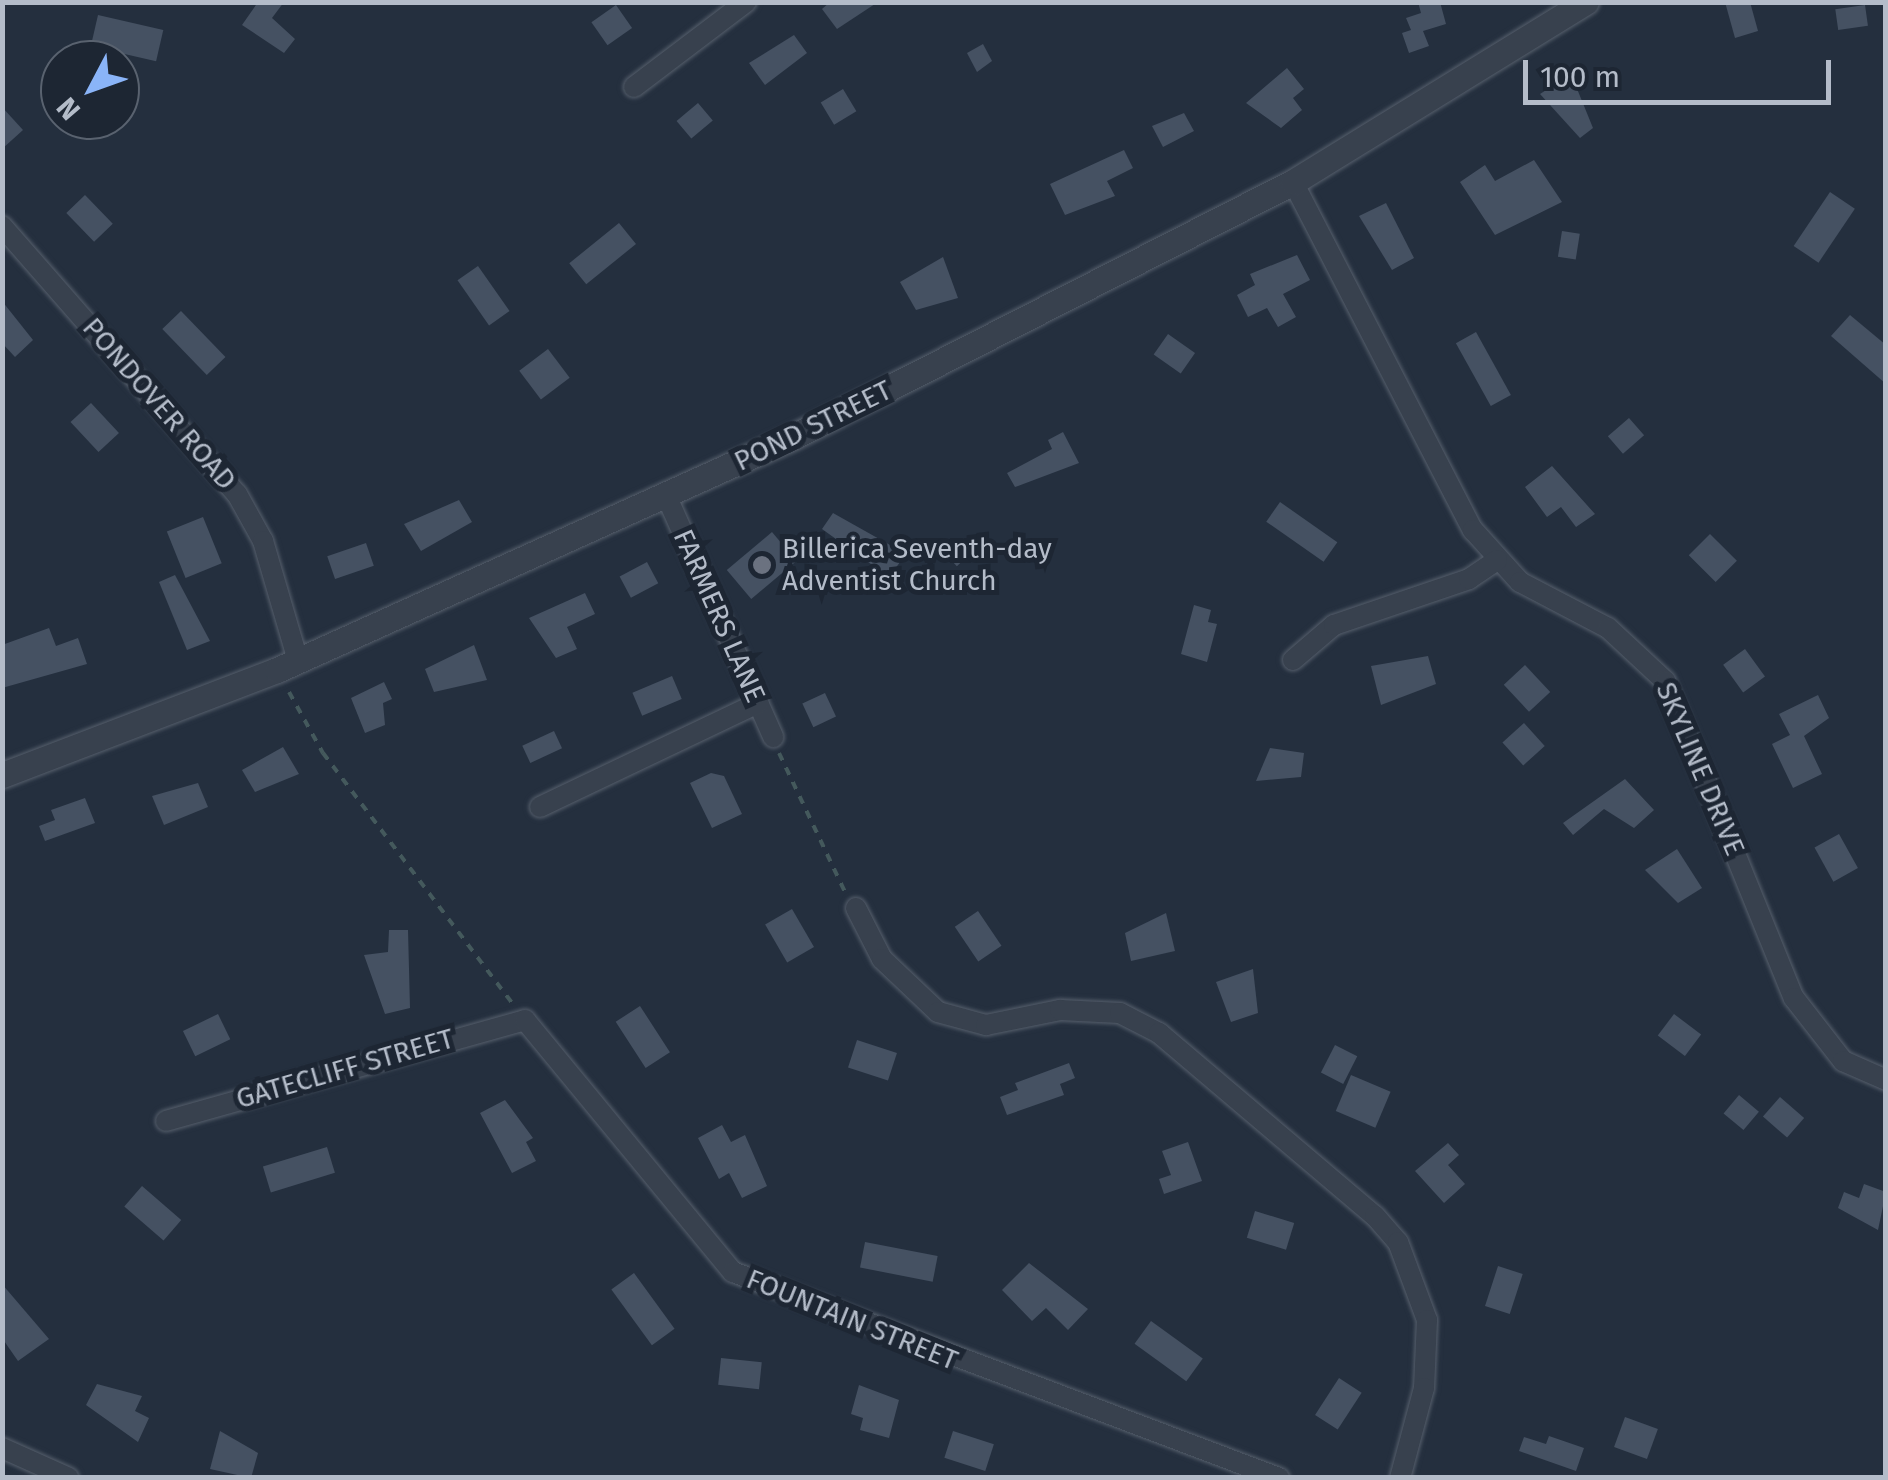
<!DOCTYPE html>
<html>
<head>
<meta charset="utf-8">
<style>
  body { margin:0 }
  #map { position:relative; width:1888px; height:1480px; overflow:hidden; background:#242f3e; font-family:"Fira Sans",sans-serif }
  div>[style] { position:absolute }
  [style*='--x'] { left:calc(var(--x)*1px); top:calc(var(--y)*1px); width:calc(var(--w)*1px); rotate:calc(var(--a)*1deg) }
  .building>* { inset:0; background:#455162; transform-origin:0 0 }
  .path>* { height:4px; margin-top:-2px; transform-origin:0; background:repeating-linear-gradient(90deg,#44595c 0 8px,transparent 0 16px) }
  .roads { filter:drop-shadow(0 0 2px #565f6c) drop-shadow(0 0 2px #565f6c) }
  .minor>* { height:20px; margin:-10px; padding:0 10px; transform-origin:10px; border-radius:10px; background:#38414e }
  .tertiary>* { height:25px; margin:-12.5px; padding:0 12.5px; transform-origin:12.5px; border-radius:12.5px; background:#38414e }
  .dots>* { width:28px; height:28px; translate:-50% -50%; box-sizing:border-box; border:5px solid #1d2633; border-radius:50% }
  span { translate:-50% -50%; white-space:nowrap; text-align:center; line-height:1.15; -webkit-text-stroke:10px #1d2633; paint-order:stroke }
  .street-label { font-size:28px; color:#b4bcc9 }
  .poi-label { font-size:28px; color:#b4bcc9 }
  .left { translate:0 -50%; text-align:left }
  .frame { position:absolute; inset:0; border:5px solid #b4bcc9; pointer-events:none }
  .north { position:absolute; left:40px; top:40px; width:100px; height:100px; box-sizing:border-box; background:#1d2633; border:2px solid #59626f; border-radius:50%; rotate:229deg; font-size:28px; font-weight:700; line-height:40px; text-align:center; color:#b4bcc9 }
  .north::after { content:''; display:block; margin:auto; width:35px; height:45px; background:#8ab4f8; clip-path:polygon(50% 0,100% 100%,50% 72%,0 100%) }
  .scale { position:absolute; left:1523px; top:60px; width:308px; height:45px; box-sizing:border-box; border:5px solid #b4bcc9; border-top:0; padding-left:12px; font-size:30px; line-height:35px; white-space:nowrap; color:#b4bcc9; -webkit-text-stroke:8px #1d2633; paint-order:stroke }
</style>
</head>
<body>
<div id="map">
  <div class="building">
    <i style="clip-path:polygon(258px 2px,284px 2px,272px 18px,295px 39px,284px 53px,242px 25px)"></i>
    <i style="clip-path:polygon(830px 2px,878px 2px,837px 29px,822px 9px)"></i>
    <i style="clip-path:polygon(1418px 2px,1440px 2px,1446px 24px,1423px 31px,1429px 46px,1409px 53px,1402px 33px,1411px 30px,1406px 18px,1421px 13px)"></i>
    <i style="clip-path:polygon(1725px 2px,1750px 2px,1758px 31px,1735px 38px)"></i>
    <i style="left:616px;top:5px;width:28px;height:30px;rotate:55deg"></i>
    <i style="left:1865px;top:5px;width:21px;height:30px;rotate:82deg"></i>
    <i style="left:98px;top:15px;width:67px;height:32px;rotate:13deg"></i>
    <i style="clip-path:polygon(794px 35px,807px 53px,765px 85px,749px 63px)"></i>
    <i style="clip-path:polygon(983px 44px,992px 61px,977px 72px,967px 53px)"></i>
    <i style="clip-path:polygon(1287px 68px,1304px 89px,1293px 98px,1302px 110px,1281px 128px,1246px 103px)"></i>
    <i style="clip-path:polygon(1571px 74px,1593px 128px,1580px 138px,1540px 94px)"></i>
    <i style="left:843px;top:89px;width:26px;height:26px;rotate:59deg"></i>
    <i style="left:698px;top:103px;width:23px;height:28px;rotate:50deg"></i>
    <i style="clip-path:polygon(2px 107px,23px 130px,2px 149px)"></i>
    <i style="clip-path:polygon(1184px 113px,1194px 131px,1163px 147px,1152px 126px)"></i>
    <i style="clip-path:polygon(1124px 150px,1133px 168px,1107px 181px,1115px 196px,1065px 215px,1050px 184px)"></i>
    <i style="clip-path:polygon(1534px 160px,1562px 202px,1495px 235px,1460px 182px,1485px 165px,1495px 181px)"></i>
    <i style="left:1830px;top:192px;width:30px;height:65px;rotate:34deg"></i>
    <i style="left:85px;top:195px;width:40px;height:26px;rotate:46deg"></i>
    <i style="clip-path:polygon(1386px 203px,1414px 258px,1392px 270px,1359px 216px)"></i>
    <i style="left:619px;top:223px;width:27px;height:64px;rotate:51deg"></i>
    <i style="left:1562px;top:231px;width:18px;height:26px;rotate:9deg"></i>
    <i style="clip-path:polygon(1297px 255px,1310px 280px,1283px 294px,1296px 317px,1278px 327px,1267px 308px,1248px 317px,1237px 295px,1255px 285px,1250px 274px)"></i>
    <i style="clip-path:polygon(943px 257px,958px 298px,916px 310px,900px 282px)"></i>
    <i style="left:478px;top:266px;width:55px;height:25px;rotate:55deg"></i>
    <i style="clip-path:polygon(2px 301px,33px 340px,15px 357px,2px 343px)"></i>
    <i style="left:181px;top:311px;width:64px;height:26px;rotate:46deg"></i>
    <i style="clip-path:polygon(1850px 315px,1886px 345px,1886px 384px,1831px 336px)"></i>
    <i style="left:1476px;top:332px;width:72px;height:23px;rotate:61deg"></i>
    <i style="left:1168px;top:334px;width:33px;height:25px;rotate:35deg"></i>
    <i style="left:548px;top:349px;width:36px;height:36px;rotate:53deg"></i>
    <i style="left:91px;top:403px;width:41px;height:28px;rotate:47deg"></i>
    <i style="left:1629px;top:418px;width:23px;height:28px;rotate:49deg"></i>
    <i style="clip-path:polygon(1063px 432px,1079px 463px,1015px 487px,1007px 473px,1052px 449px,1048px 440px)"></i>
    <i style="clip-path:polygon(1552px 466px,1595px 514px,1576px 527px,1561px 507px,1547px 517px,1525px 487px)"></i>
    <i style="clip-path:polygon(459px 500px,472px 522px,421px 551px,404px 524px)"></i>
    <i style="left:1280px;top:502px;width:70px;height:24px;rotate:35deg"></i>
    <i style="clip-path:polygon(833px 513px,906px 554px,889px 577px,822px 529px)"></i>
    <i style="left:203px;top:517px;width:50px;height:39px;rotate:68deg"></i>
    <i style="left:772px;top:532px;width:38px;height:59px;rotate:50deg"></i>
    <i style="left:1710px;top:534px;width:38px;height:30px;rotate:45deg"></i>
    <i style="left:955px;top:538px;width:22px;height:18px;rotate:47deg"></i>
    <i style="left:366px;top:543px;width:24px;height:41px;rotate:71deg"></i>
    <i style="left:647px;top:562px;width:24px;height:31px;rotate:62deg"></i>
    <i style="clip-path:polygon(175px 575px,210px 641px,187px 650px,159px 582px)"></i>
    <i style="clip-path:polygon(585px 593px,595px 614px,567px 627px,577px 649px,556px 658px,529px 618px)"></i>
    <i style="clip-path:polygon(1194px 605px,1211px 610px,1208px 622px,1217px 624px,1207px 662px,1181px 654px)"></i>
    <i style="clip-path:polygon(49px 628px,56px 646px,78px 638px,87px 664px,2px 688px,2px 645px)"></i>
    <i style="clip-path:polygon(474px 645px,487px 680px,434px 692px,425px 669px)"></i>
    <i style="left:1745px;top:649px;width:34px;height:27px;rotate:54deg"></i>
    <i style="clip-path:polygon(1428px 656px,1436px 684px,1381px 705px,1371px 666px)"></i>
    <i style="left:1525px;top:665px;width:37px;height:29px;rotate:47deg"></i>
    <i style="left:672px;top:676px;width:25px;height:43px;rotate:67deg"></i>
    <i style="clip-path:polygon(384px 682px,392px 699px,383px 703px,385px 725px,365px 733px,351px 698px)"></i>
    <i style="left:825px;top:693px;width:26px;height:25px;rotate:65deg"></i>
    <i style="clip-path:polygon(1818px 695px,1829px 718px,1804px 736px,1822px 774px,1793px 788px,1772px 744px,1790px 735px,1779px 714px)"></i>
    <i style="left:1524px;top:723px;width:31px;height:29px;rotate:48deg"></i>
    <i style="left:554px;top:731px;width:19px;height:35px;rotate:65deg"></i>
    <i style="clip-path:polygon(283px 747px,299px 774px,255px 792px,242px 770px)"></i>
    <i style="clip-path:polygon(1270px 748px,1304px 753px,1301px 777px,1256px 781px)"></i>
    <i style="clip-path:polygon(711px 773px,724px 776px,742px 814px,712px 828px,690px 783px)"></i>
    <i style="clip-path:polygon(1625px 779px,1654px 810px,1634px 828px,1604px 809px,1573px 835px,1563px 823px)"></i>
    <i style="clip-path:polygon(198px 783px,208px 807px,164px 825px,152px 796px)"></i>
    <i style="clip-path:polygon(85px 798px,95px 823px,45px 841px,39px 826px,55px 820px,51px 810px)"></i>
    <i style="left:1839px;top:834px;width:39px;height:28px;rotate:61deg"></i>
    <i style="clip-path:polygon(1677px 849px,1702px 888px,1678px 903px,1645px 870px)"></i>
    <i style="left:792px;top:909px;width:44px;height:31px;rotate:60deg"></i>
    <i style="left:978px;top:911px;width:42px;height:28px;rotate:56deg"></i>
    <i style="clip-path:polygon(1166px 913px,1175px 951px,1131px 961px,1125px 933px)"></i>
    <i style="clip-path:polygon(389px 930px,408px 930px,410px 1008px,385px 1014px,364px 955px,388px 952px)"></i>
    <i style="clip-path:polygon(1253px 969px,1258px 1013px,1231px 1022px,1216px 982px)"></i>
    <i style="left:640px;top:1006px;width:55px;height:29px;rotate:57deg"></i>
    <i style="left:218px;top:1014px;width:28px;height:39px;rotate:64deg"></i>
    <i style="left:1674px;top:1014px;width:34px;height:27px;rotate:37deg"></i>
    <i style="left:857px;top:1040px;width:42px;height:29px;rotate:18deg"></i>
    <i style="left:1335px;top:1045px;width:25px;height:31px;rotate:27deg"></i>
    <i style="clip-path:polygon(1069px 1063px,1075px 1078px,1060px 1084px,1064px 1095px,1007px 1115px,1000px 1097px,1018px 1090px,1015px 1083px)"></i>
    <i style="left:1351px;top:1075px;width:43px;height:39px;rotate:23deg"></i>
    <i style="left:1739px;top:1095px;width:26px;height:24px;rotate:40deg"></i>
    <i style="left:1780px;top:1097px;width:32px;height:26px;rotate:41deg"></i>
    <i style="clip-path:polygon(505px 1100px,533px 1138px,526px 1142px,536px 1161px,512px 1173px,480px 1113px)"></i>
    <i style="clip-path:polygon(722px 1125px,731px 1142px,745px 1135px,767px 1186px,742px 1198px,729px 1173px,719px 1179px,698px 1138px)"></i>
    <i style="clip-path:polygon(1188px 1142px,1202px 1181px,1164px 1194px,1159px 1179px,1171px 1175px,1162px 1151px)"></i>
    <i style="clip-path:polygon(1448px 1143px,1459px 1155px,1448px 1165px,1465px 1184px,1444px 1203px,1415px 1171px)"></i>
    <i style="left:327px;top:1147px;width:27px;height:67px;rotate:73deg"></i>
    <i style="clip-path:polygon(1864px 1184px,1886px 1192px,1878px 1230px,1838px 1208px,1844px 1192px,1859px 1198px)"></i>
    <i style="left:142px;top:1186px;width:52px;height:27px;rotate:41deg"></i>
    <i style="left:1255px;top:1211px;width:41px;height:28px;rotate:17deg"></i>
    <i style="left:865px;top:1242px;width:74px;height:26px;rotate:11deg"></i>
    <i style="clip-path:polygon(1029px 1263px,1088px 1309px,1068px 1330px,1046px 1308px,1032px 1321px,1002px 1290px)"></i>
    <i style="left:1498px;top:1266px;width:26px;height:42px;rotate:18deg"></i>
    <i style="left:634px;top:1273px;width:69px;height:28px;rotate:54deg"></i>
    <i style="clip-path:polygon(2px 1284px,49px 1339px,18px 1361px,2px 1338px)"></i>
    <i style="left:1151px;top:1321px;width:64px;height:28px;rotate:36deg"></i>
    <i style="left:721px;top:1358px;width:41px;height:27px;rotate:6deg"></i>
    <i style="left:1339px;top:1378px;width:27px;height:44px;rotate:33deg"></i>
    <i style="clip-path:polygon(97px 1384px,142px 1396px,135px 1411px,149px 1418px,138px 1442px,86px 1405px)"></i>
    <i style="clip-path:polygon(859px 1385px,899px 1400px,889px 1438px,860px 1430px,863px 1418px,851px 1414px)"></i>
    <i style="left:1625px;top:1417px;width:35px;height:32px;rotate:20deg"></i>
    <i style="clip-path:polygon(220px 1431px,258px 1453px,251px 1478px,210px 1469px)"></i>
    <i style="left:953px;top:1431px;width:43px;height:28px;rotate:18deg"></i>
    <i style="clip-path:polygon(1549px 1436px,1584px 1448px,1576px 1471px,1519px 1451px,1524px 1437px,1546px 1444px)"></i>
  </div>
  <div class="path">
    <i style="--x:289;--y:692;--w:70;--a:60.9"></i>
    <i style="--x:323;--y:753;--w:315;--a:52.9"></i>
    <i style="--x:779;--y:753;--w:154;--a:64.6"></i>
  </div>
  <div class="roads">
    <div class="minor">
      <i style="--x:634;--y:87;--w:141;--a:-37.2"></i>
      <i style="--x:1293;--y:182;--w:392;--a:62.7"></i>
      <i style="--x:1473;--y:530;--w:70;--a:47.9"></i>
      <i style="--x:1520;--y:582;--w:99;--a:27.6"></i>
      <i style="--x:1608;--y:628;--w:78;--a:42.9"></i>
      <i style="--x:1665;--y:681;--w:342;--a:67.9"></i>
      <i style="--x:1794;--y:998;--w:80;--a:52.1"></i>
      <i style="--x:1843;--y:1061;--w:47;--a:23.8"></i>
      <i style="--x:2;--y:226;--w:356;--a:48.8"></i>
      <i style="--x:237;--y:494;--w:54;--a:61"></i>
      <i style="--x:263;--y:541;--w:125;--a:73.7"></i>
      <i style="--x:666;--y:495;--w:265;--a:66.1"></i>
      <i style="--x:1293;--y:660;--w:54;--a:-40.5"></i>
      <i style="--x:1334;--y:625;--w:143;--a:-18.8"></i>
      <i style="--x:1469;--y:579;--w:34;--a:-34"></i>
      <i style="--x:540;--y:807;--w:242;--a:-25.5"></i>
      <i style="--x:856;--y:908;--w:57;--a:63"></i>
      <i style="--x:882;--y:959;--w:77;--a:43.4"></i>
      <i style="--x:938;--y:1012;--w:50;--a:15.2"></i>
      <i style="--x:986;--y:1025;--w:76;--a:-11.5"></i>
      <i style="--x:1060;--y:1010;--w:60;--a:2.9"></i>
      <i style="--x:1120;--y:1013;--w:44;--a:27.1"></i>
      <i style="--x:1159;--y:1033;--w:283;--a:40.3"></i>
      <i style="--x:1375;--y:1216;--w:35;--a:49"></i>
      <i style="--x:1398;--y:1242;--w:83;--a:69.6"></i>
      <i style="--x:1427;--y:1320;--w:68;--a:92.5"></i>
      <i style="--x:1424;--y:1388;--w:93;--a:104.9"></i>
      <i style="--x:166;--y:1121;--w:373;--a:-15.7"></i>
      <i style="--x:525;--y:1020;--w:327;--a:50.5"></i>
      <i style="--x:733;--y:1272;--w:584;--a:20.67"></i>
      <i style="--x:2;--y:1448;--w:73;--a:24.1"></i>
    </div>
    <div class="tertiary">
      <i style="--x:2;--y:775;--w:294;--a:-20.9"></i>
      <i style="--x:277;--y:670;--w:566;--a:-24.3"></i>
      <i style="--x:793;--y:437;--w:561;--a:-27.02"></i>
      <i style="--x:1293;--y:182;--w:344;--a:-31.6"></i>
    </div>
  </div>
  <div class="dots">
    <i style="left:762px;top:565px;background:#6b7280"></i>
  </div>
  <div class="street-label">
    <span style="left:159px;top:404px;rotate:49deg">PONDOVER ROAD</span>
    <span style="left:813px;top:426px;rotate:-26deg">POND STREET</span>
    <span style="left:719px;top:616px;rotate:66deg">FARMERS LANE</span>
    <span style="left:1700px;top:769px;rotate:67deg">SKYLINE DRIVE</span>
    <span style="left:345px;top:1069px;rotate:-16deg">GATECLIFF STREET</span>
    <span style="left:852px;top:1320px;rotate:22deg">FOUNTAIN STREET</span>
  </div>
  <div class="poi-label">
    <span class="left" style="left:782px;top:565px">Billerica Seventh-day<br>Adventist Church</span>
  </div>
  <div class="frame"></div>
  <div class="north">N</div>
  <div class="scale">100 m</div>
</div>
</body>
</html>
